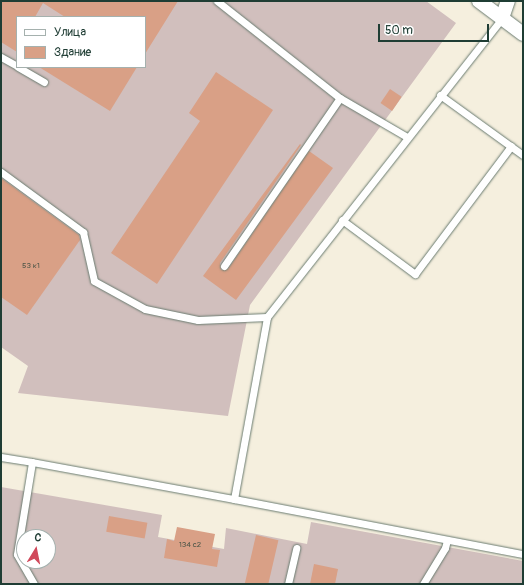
<!DOCTYPE html>
<html>
<head>
<meta charset="utf-8">
<style>
  body { margin:0 }
  #map { position:relative; width:524px; height:585px; overflow:hidden; background:#f5efde; font-family:Pangolin,sans-serif }
  div>[style] { position:absolute }
  [style*='--x'] { left:calc(var(--x)*1px); top:calc(var(--y)*1px); width:calc(var(--w)*1px); rotate:calc(var(--a)*1deg) }
  .industrial>* { inset:0; background:#d1bfbd }
  .building>* { inset:0; background:#d9a086; transform-origin:0 0 }
  .roads { filter:drop-shadow(0 0 1px #6a7b70) drop-shadow(0 0 1px #6a7b70) }
  .service>* { height:7px; margin:-3.5px; padding:0 3.5px; transform-origin:3.5px; border-radius:3.5px; background:#fff }
  .minor>* { height:14px; margin:-7px; padding:0 7px; transform-origin:7px; border-radius:7px; background:#fff }
  span { translate:-50% -50%; white-space:nowrap; text-align:center; line-height:1.15; -webkit-text-stroke:3px #fff; paint-order:stroke }
  .number-label { font-size:8px; color:#4e5648 }
  .number-label span { -webkit-text-stroke-width:0 }
  .frame { position:absolute; inset:0; border:2px solid #1f3d34; pointer-events:none }
  .legend { position:absolute; left:16px; top:16px; width:130px; height:52px; box-sizing:border-box; background:#fff; border:1px solid #a5b1ae; margin:0; padding:5px 7px; list-style:none; font-size:12px; color:#1f3d34 }
  .legend li { display:flex; align-items:center; gap:8px; height:20px }
  .legend b { width:20px; border:1px solid #a5b1ae }
  .north { position:absolute; left:16px; top:529px; width:40px; height:40px; box-sizing:border-box; background:#fff; border:1px solid #a5b1ae; border-radius:50%; rotate:10deg; font-size:11px; font-weight:700; line-height:16px; text-align:center; color:#1f3d34 }
  .north::after { content:''; display:block; margin:auto; width:14px; height:18px; background:#d1495b; clip-path:polygon(50% 0,100% 100%,50% 72%,0 100%) }
  .scale { position:absolute; left:378px; top:24px; width:111px; height:18px; box-sizing:border-box; border:2px solid #1f3d34; border-top:0; padding-left:5px; font-size:12px; line-height:14px; white-space:nowrap; color:#1f3d34; -webkit-text-stroke:3px #fff; paint-order:stroke }
</style>
</head>
<body>
<div id="map">
  <div class="industrial">
    <i style="clip-path:polygon(evenodd,1px 1px,426px 1px,456px 23px,250px 305px,228px 416px,18px 393px,28px 366px,1px 347px,1px 1px,17px 17px,145px 17px,145px 67px,17px 67px,17px 17px)"></i>
    <i style="clip-path:polygon(evenodd,1px 487px,162px 515px,158px 537px,224px 549px,226px 528px,307px 544px,311px 522px,523px 561px,523px 584px,1px 584px,1px 487px,24px 537px,48px 537px,48px 561px,24px 561px,24px 537px)"></i>
  </div>
  <div class="building">
    <i style="clip-path:polygon(1px 1px,178px 1px,145px 54px,145px 17px,65px 17px,43px 3px,35px 17px,17px 17px,17px 52px,1px 42px)"></i>
    <i style="clip-path:polygon(39px 67px,137px 67px,110px 111px)"></i>
    <i style="clip-path:polygon(216px 72px,273px 110px,157px 284px,111px 253px,200px 121px,189px 113px)"></i>
    <i style="left:390px;top:89px;width:14px;height:17px;rotate:34deg"></i>
    <i style="clip-path:polygon(300px 144px,301px 145px,220px 263px,221px 270px,228px 269px,309px 151px,333px 168px,236px 300px,203px 276px)"></i>
    <i style="clip-path:polygon(1px 178px,79px 235px,80px 240px,27px 315px,1px 297px)"></i>
    <i style="left:109px;top:516px;width:39px;height:16px;rotate:10deg"></i>
    <i style="clip-path:polygon(177px 527px,215px 534px,212px 549px,220px 550px,217px 567px,164px 558px,167px 539px,174px 541px)"></i>
    <i style="left:256px;top:535px;width:23px;height:50px;rotate:13deg"></i>
    <i style="clip-path:polygon(314px 564px,338px 569px,335px 584px,310px 584px)"></i>
  </div>
  <div class="roads">
    <div class="service">
      <i style="--x:217;--y:1;--w:157;--a:38.3"></i>
      <i style="--x:340;--y:98;--w:78;--a:30.2"></i>
      <i style="--x:1;--y:57;--w:18;--a:29"></i>
      <i style="--x:18;--y:67;--w:30;--a:30"></i>
      <i style="--x:440;--y:95;--w:102;--a:35.9"></i>
      <i style="--x:1;--y:172;--w:102;--a:36.2"></i>
      <i style="--x:83;--y:232;--w:50;--a:77.3"></i>
      <i style="--x:94;--y:281;--w:58;--a:28.8"></i>
      <i style="--x:145;--y:309;--w:54;--a:11.7"></i>
      <i style="--x:198;--y:320;--w:69;--a:-2.5"></i>
      <i style="--x:342;--y:220;--w:91;--a:36.5"></i>
      <i style="--x:415;--y:274;--w:160;--a:-53.1"></i>
      <i style="--x:224;--y:266;--w:204;--a:-55.4"></i>
      <i style="--x:1;--y:457;--w:31;--a:9"></i>
      <i style="--x:234;--y:499;--w:294;--a:10.8"></i>
      <i style="--x:34;--y:584;--w:34;--a:-120"></i>
      <i style="--x:17;--y:554;--w:93;--a:-80.7"></i>
      <i style="--x:32;--y:462;--w:205;--a:10.4"></i>
      <i style="--x:234;--y:499;--w:185;--a:-79.7"></i>
      <i style="--x:267;--y:317;--w:380;--a:-51.8"></i>
      <i style="--x:288;--y:584;--w:37;--a:-77"></i>
      <i style="--x:423;--y:584;--w:42;--a:-58.6"></i>
      <i style="--x:445;--y:548;--w:8;--a:-76"></i>
    </div>
    <div class="minor">
      <i style="--x:479;--y:1;--w:55;--a:36.9"></i>
      <i style="--x:502;--y:18;--w:18;--a:-71"></i>
    </div>
  </div>
  <div class="number-label">
    <span style="left:31px;top:266px">53 к1</span>
    <span style="left:190px;top:545px">134 с2</span>
  </div>
  <div class="frame"></div>
  <ul class="legend">
  <li><b style="height:5px;background:#fff"></b>Улица</li>
  <li><b style="height:11px;background:#d9a086"></b>Здание</li>
  </ul>
  <div class="north">С</div>
  <div class="scale">50 m</div>
</div>
</body>
</html>
